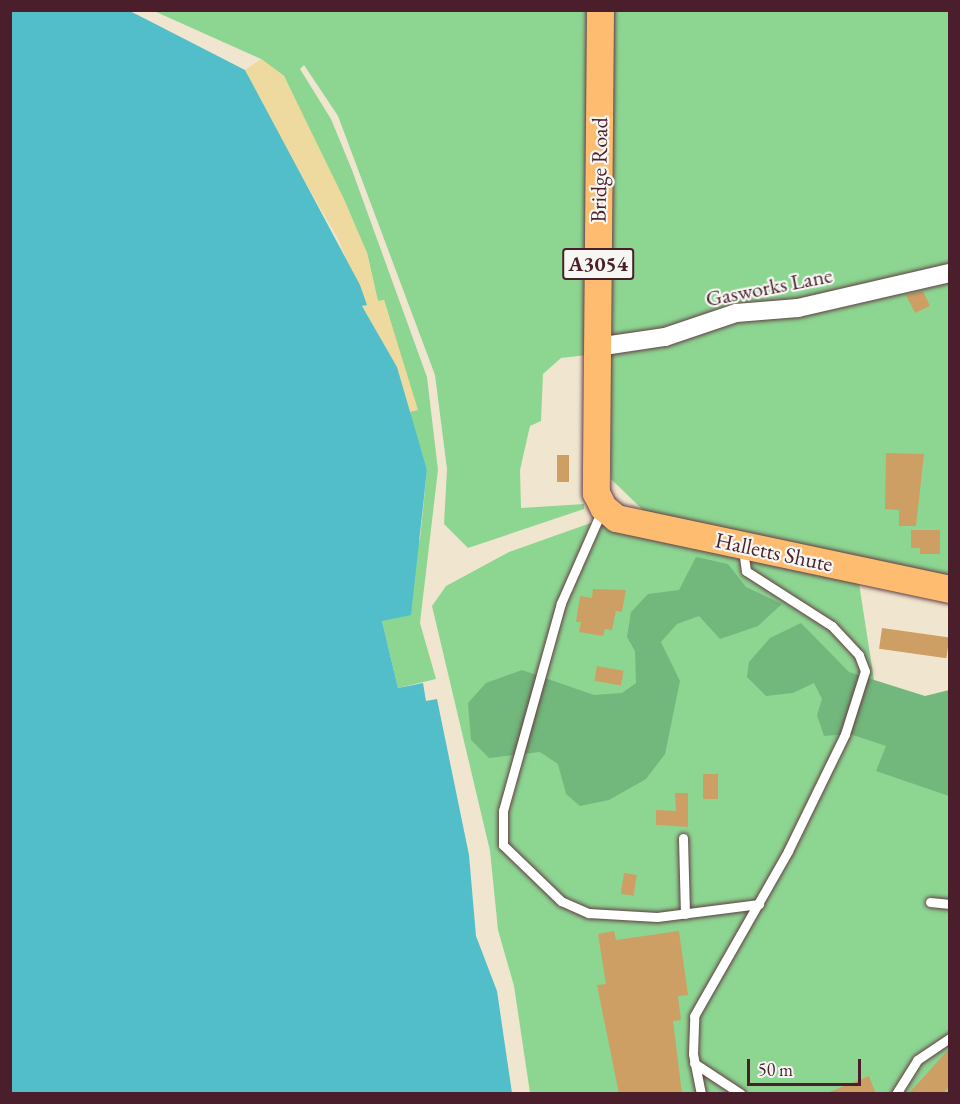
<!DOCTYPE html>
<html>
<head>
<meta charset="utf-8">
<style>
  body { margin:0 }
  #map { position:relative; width:960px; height:1104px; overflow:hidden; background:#f0e6cf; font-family:"EB Garamond",serif }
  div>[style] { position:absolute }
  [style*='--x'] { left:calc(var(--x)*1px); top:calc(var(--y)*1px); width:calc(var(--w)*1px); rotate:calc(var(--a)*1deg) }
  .green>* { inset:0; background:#8dd692 }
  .forest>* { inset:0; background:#72b77c }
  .sand>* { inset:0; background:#eeda9e }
  .water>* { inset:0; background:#51beca }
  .pier>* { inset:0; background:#f0e6cf }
  .building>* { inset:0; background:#cd9f65; transform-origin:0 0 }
  .roads { filter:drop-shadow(0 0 2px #633d44) drop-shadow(0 0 2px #633d44) }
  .lane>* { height:9px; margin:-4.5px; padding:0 4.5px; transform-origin:4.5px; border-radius:4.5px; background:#fff }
  .street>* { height:18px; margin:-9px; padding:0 9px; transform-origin:9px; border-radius:9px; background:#fff }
  .primary>* { height:27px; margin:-13.5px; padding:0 13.5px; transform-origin:13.5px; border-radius:13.5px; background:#febc70 }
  span { translate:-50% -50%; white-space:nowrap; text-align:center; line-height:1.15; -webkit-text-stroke:4.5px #f6f6f2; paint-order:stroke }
  .shield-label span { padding:2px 4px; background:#f6f6f2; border:2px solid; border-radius:4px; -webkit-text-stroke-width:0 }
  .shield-label { font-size:21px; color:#4a1f2b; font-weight:700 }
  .street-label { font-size:22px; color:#4a1f2b }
  .frame { position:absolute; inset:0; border:12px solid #4a1f2b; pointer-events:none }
  .scale { position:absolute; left:747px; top:1059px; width:114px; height:27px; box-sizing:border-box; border:3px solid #4a1f2b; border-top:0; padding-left:8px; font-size:18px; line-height:21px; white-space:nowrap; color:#4a1f2b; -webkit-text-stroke:4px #f6f6f2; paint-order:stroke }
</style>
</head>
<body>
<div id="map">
  <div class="green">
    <i style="clip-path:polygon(154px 11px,591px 11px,587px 355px,561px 358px,543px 374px,541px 421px,530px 426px,520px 470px,521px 508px,584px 504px,584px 509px,468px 548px,444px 524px,447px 469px,435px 375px,338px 116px,304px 65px,300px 69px,331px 119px,352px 170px,427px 377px,438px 470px,420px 623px,436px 679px,398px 688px,382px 621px,420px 539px,427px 470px,409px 412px,417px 410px,384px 300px,378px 302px,367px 253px,284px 76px,261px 59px)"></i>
    <i style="clip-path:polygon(609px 11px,949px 11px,949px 265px,663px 330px,607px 336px)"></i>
    <i style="clip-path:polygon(949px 279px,949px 576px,645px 512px,611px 479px,606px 354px,738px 318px)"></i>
    <i style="clip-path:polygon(602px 519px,613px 529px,859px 583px,881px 726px,949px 752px,949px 1093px,530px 1093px,514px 986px,498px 930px,490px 851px,432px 606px,446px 586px,509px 552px)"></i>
  </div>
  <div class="forest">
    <i style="clip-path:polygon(696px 557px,728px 564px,746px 587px,782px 604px,758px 626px,720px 639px,699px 616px,677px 624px,661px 642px,680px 681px,665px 754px,646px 779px,609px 800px,580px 806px,566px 794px,558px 764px,540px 752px,489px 758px,471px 740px,468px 703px,486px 683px,522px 670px,594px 695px,622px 693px,636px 683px,635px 651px,627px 637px,631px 612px,648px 594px,679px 590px)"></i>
    <i style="clip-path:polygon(801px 623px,849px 672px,925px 696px,949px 690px,949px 796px,876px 771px,886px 746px,850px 734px,824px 736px,817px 715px,822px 699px,814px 683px,793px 693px,766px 696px,747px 677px,749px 662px,770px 638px)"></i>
  </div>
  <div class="sand">
    <i style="clip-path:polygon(261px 59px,284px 76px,344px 199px,367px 253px,378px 301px,384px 300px,418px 410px,409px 412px,397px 367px,362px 306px,366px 305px,337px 237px,248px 84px,245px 70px)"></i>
  </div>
  <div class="water">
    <i style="clip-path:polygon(10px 11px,130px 11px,245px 70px,360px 285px,367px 305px,362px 306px,397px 367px,427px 470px,411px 615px,382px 621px,398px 688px,423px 683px,426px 701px,437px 699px,469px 855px,476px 936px,497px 991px,512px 1093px,11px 1093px)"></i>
  </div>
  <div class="pier">
    <i style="clip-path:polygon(136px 10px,246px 67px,247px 68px,130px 11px)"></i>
  </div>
  <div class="building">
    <i style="clip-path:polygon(923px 291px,930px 306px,915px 313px,906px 295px)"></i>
    <i style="clip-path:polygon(886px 453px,924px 454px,916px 526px,899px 526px,899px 510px,885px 509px)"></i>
    <i style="left:557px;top:455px;width:12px;height:27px"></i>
    <i style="clip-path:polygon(911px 530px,940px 530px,940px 554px,920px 554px,920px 548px,911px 548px)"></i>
    <i style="clip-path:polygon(593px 589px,626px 590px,622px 612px,616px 611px,612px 630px,605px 629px,603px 636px,579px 632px,581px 622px,576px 622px,580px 596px,592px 598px)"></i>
    <i style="left:882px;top:628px;width:68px;height:21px;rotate:8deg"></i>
    <i style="left:597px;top:666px;width:27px;height:15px;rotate:10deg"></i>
    <i style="left:703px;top:774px;width:15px;height:25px"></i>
    <i style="clip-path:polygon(675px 793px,688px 793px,688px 827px,656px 825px,656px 810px,676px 811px)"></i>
    <i style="left:624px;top:873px;width:13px;height:21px;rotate:9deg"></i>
    <i style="clip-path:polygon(614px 931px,616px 940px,679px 931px,688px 995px,678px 996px,681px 1020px,673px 1021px,682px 1094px,619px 1094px,597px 985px,606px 984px,598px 934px)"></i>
    <i style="clip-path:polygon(950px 1048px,950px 1085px,943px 1094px,908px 1094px)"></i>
    <i style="clip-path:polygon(869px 1076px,876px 1094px,827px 1094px,827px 1093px)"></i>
  </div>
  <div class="roads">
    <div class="lane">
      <i style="--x:602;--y:510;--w:102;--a:113.8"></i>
      <i style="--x:561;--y:603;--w:216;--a:105.6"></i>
      <i style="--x:503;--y:811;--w:34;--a:90"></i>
      <i style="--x:503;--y:845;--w:81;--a:44"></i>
      <i style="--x:561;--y:901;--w:30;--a:24"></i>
      <i style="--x:588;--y:913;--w:69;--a:3.3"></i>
      <i style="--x:657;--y:917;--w:103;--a:-7.3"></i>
      <i style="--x:683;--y:838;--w:76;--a:88.5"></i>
      <i style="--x:930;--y:902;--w:20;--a:6"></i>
      <i style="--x:694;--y:1063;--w:56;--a:33.4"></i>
      <i style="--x:701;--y:1094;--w:41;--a:-101.3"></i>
      <i style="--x:693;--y:1054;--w:38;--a:-88"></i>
      <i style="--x:694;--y:1016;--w:190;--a:-60.3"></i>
      <i style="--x:788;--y:851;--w:130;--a:-64"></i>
      <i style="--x:845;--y:734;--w:66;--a:-72.4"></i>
      <i style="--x:865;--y:671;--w:17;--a:-111"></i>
      <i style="--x:859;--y:655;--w:40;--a:-133"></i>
      <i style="--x:832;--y:626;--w:102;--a:-147.4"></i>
      <i style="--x:746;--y:571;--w:22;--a:-98"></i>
      <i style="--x:896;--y:1094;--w:40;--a:-58"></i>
      <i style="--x:917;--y:1060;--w:40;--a:-34"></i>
    </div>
    <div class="street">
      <i style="--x:597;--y:347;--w:69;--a:-8.4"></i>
      <i style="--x:665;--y:337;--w:75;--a:-18.7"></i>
      <i style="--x:736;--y:313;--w:62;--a:-4.6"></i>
      <i style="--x:798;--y:308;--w:156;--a:-13"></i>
    </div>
    <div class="primary">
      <i style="--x:600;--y:10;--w:483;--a:90.5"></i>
      <i style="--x:596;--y:493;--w:16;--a:63"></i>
      <i style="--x:603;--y:507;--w:17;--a:40"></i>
      <i style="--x:616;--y:518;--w:341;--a:12"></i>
    </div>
  </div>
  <div class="shield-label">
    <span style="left:598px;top:264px">A3054</span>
  </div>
  <div class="street-label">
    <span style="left:599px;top:170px;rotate:-89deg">Bridge Road</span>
    <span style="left:769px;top:287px;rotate:-11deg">Gasworks Lane</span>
    <span style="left:774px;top:552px;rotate:12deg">Halletts Shute</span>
  </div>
  <div class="frame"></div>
  <div class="scale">50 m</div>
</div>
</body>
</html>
